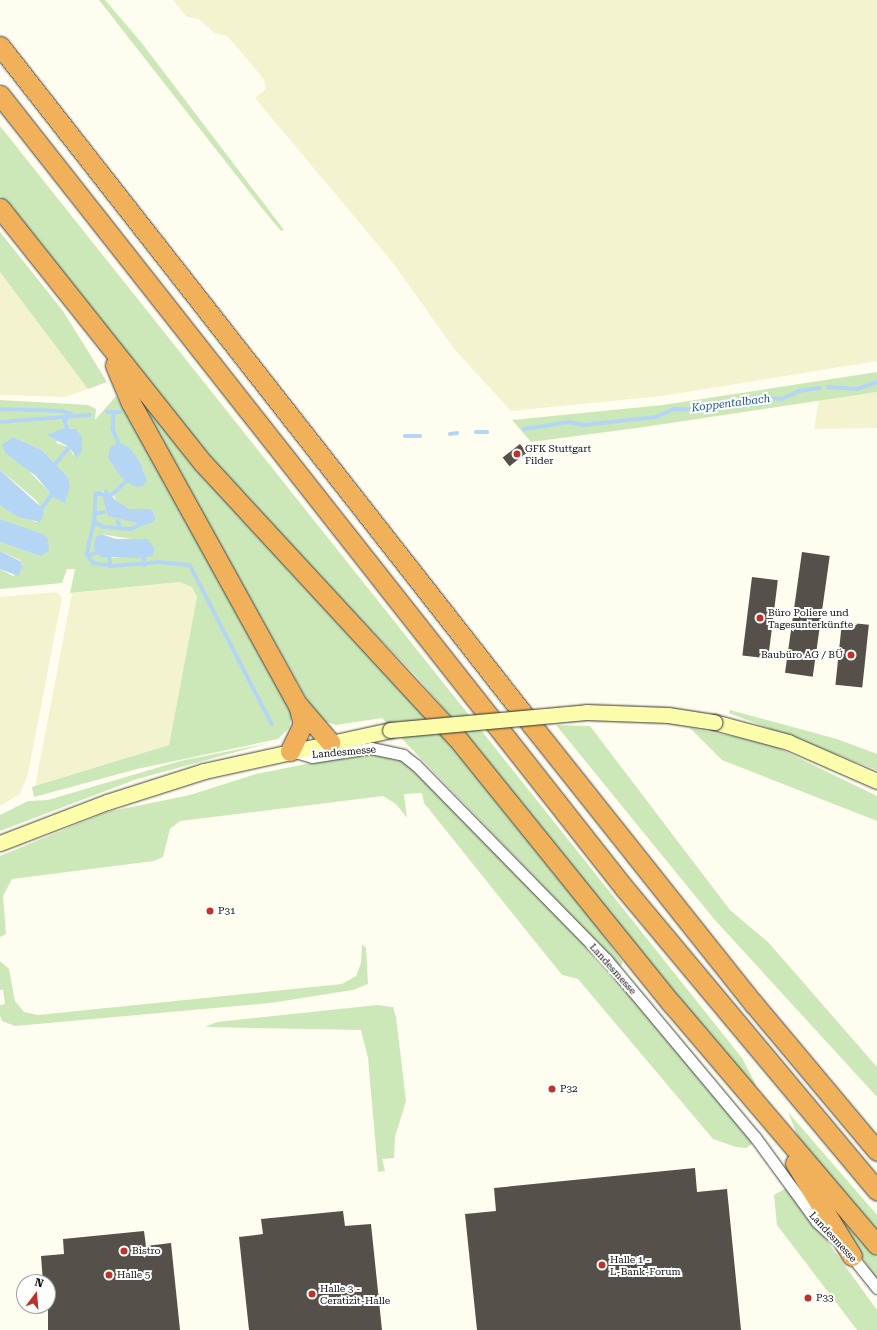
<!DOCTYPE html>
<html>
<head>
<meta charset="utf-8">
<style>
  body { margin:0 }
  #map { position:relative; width:877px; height:1330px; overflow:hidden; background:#fffdef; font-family:"Roboto Serif",serif }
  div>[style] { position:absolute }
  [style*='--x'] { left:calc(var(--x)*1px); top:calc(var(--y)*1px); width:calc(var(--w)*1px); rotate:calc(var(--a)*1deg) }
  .farmland>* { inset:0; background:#f3f4cf }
  .green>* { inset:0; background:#cce8b9 }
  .water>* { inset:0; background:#b5d5f5 }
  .stream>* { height:3.5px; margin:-1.75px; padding:0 1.75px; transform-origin:1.75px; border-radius:1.75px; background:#b5d5f5 }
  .building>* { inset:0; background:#56504a; transform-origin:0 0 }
  .roads { filter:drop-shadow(0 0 1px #414141) drop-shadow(0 0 1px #414141) }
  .street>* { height:11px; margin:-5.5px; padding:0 5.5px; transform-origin:5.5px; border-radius:5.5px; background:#fff }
  .secondary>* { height:15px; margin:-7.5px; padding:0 7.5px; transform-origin:7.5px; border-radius:7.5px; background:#fcfdab }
  .highway>* { height:19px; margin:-9.5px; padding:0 9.5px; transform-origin:9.5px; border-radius:9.5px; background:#f1b15b }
  .bridges { filter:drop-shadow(0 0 1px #303030) drop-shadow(0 0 1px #303030) }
  .secondary-bridge>* { height:15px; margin:-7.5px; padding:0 7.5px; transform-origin:7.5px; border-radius:7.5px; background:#fcfdab }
  .dots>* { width:11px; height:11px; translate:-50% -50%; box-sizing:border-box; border:2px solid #fff; border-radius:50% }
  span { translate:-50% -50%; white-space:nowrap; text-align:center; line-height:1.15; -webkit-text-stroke:4px #fff; paint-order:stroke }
  .poi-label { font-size:10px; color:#0e0e0e }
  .left { translate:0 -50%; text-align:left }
  .right { translate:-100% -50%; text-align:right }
  .street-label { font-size:10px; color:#0e0e0e }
  .water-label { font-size:11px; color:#1a549d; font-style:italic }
  .north { position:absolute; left:16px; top:1274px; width:40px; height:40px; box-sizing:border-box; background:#fff; border:1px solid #9f9f9f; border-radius:50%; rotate:16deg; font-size:11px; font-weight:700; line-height:16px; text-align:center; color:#0e0e0e }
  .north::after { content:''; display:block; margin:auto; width:14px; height:18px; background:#bb3329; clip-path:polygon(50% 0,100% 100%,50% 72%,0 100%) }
</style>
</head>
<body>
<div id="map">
  <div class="farmland">
    <i style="clip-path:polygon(173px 0,877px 0,877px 361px,662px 396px,511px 411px,455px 350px,393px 263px,255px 98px,266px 89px,263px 78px,227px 36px,214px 33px,199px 19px,187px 17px)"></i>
    <i style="clip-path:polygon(0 272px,83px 379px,88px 389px,66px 397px,0 395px)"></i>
    <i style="clip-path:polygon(877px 392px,877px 428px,814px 429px,819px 400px)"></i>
    <i style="clip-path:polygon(180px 582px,193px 587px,197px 597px,169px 745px,35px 787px,72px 593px)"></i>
    <i style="clip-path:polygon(56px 592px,62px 597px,28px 774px,20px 794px,0 806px,0 597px)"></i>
  </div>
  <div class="green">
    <i style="clip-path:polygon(99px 0,105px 0,141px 42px,284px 230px,281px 231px,261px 207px)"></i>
    <i style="clip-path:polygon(0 126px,742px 1058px,755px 1083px,758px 1097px,468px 737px,416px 676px,280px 537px,174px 415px,0 196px)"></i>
    <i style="clip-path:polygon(0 232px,63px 311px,107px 382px,88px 389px,0 272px)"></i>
    <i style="clip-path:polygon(877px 372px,877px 392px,637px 428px,531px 442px,512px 420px,663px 405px)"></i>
    <i style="clip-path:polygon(evenodd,116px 396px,284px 692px,292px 715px,289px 728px,278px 739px,137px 769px,34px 797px,32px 787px,169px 745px,197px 597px,192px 587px,180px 582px,70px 593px,75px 569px,67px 569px,62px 583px,0 589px,0 569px,13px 576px,23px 566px,20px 560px,0 551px,0 542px,40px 556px,48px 538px,0 519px,0 505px,36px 522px,44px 513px,36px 500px,0 470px,0 400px,88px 405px,96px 409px,95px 420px,116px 396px,64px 428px,76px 429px,74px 456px,69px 447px,56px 443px,64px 428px,116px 396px,13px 437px,42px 450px,68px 477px,49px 492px,30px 472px,13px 437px,116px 396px,140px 462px,147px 480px,135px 487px,112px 464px,140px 462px,116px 396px,102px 491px,114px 494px,115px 500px,130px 509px,151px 509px,156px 517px,154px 522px,146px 525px,130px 520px,102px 491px,116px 396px,101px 534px,131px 539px,152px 556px,110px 558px,101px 534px)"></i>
    <i style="clip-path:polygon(146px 407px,217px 490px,407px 691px,575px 895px,623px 963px,620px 966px,382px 718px,336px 725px,318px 719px,143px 408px)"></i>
    <i style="clip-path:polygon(730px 710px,837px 739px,877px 754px,877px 770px,729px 713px)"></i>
    <i style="clip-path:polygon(556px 725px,590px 726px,730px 910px,768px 942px,877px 1067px,877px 1097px,714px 919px)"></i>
    <i style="clip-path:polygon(690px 728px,768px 743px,877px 796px,877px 821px,722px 760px)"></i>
    <i style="clip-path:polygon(269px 743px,137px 779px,0 831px,0 815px,28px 801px,48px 800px,180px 761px)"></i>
    <i style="clip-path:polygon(366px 752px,405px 761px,604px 965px,753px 1143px,746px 1148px,736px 1147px,713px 1139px,578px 979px,562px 975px,424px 803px,422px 793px,404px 794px,407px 818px,396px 804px,383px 796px,180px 821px,170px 829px,163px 857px,154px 861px,12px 879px,3px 896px,6px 934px,0 937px,0 856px,107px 812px,190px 795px,256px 774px)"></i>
    <i style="clip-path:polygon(362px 944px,366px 948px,368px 984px,353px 990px,270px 1003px,15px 1026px,2px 1021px,0 1016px,0 1005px,5px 1004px,3px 990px,0 990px,0 961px,9px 969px,15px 1001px,24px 1012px,38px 1015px,342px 984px,356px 976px,361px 963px)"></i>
    <i style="clip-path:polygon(377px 1005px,393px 1007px,396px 1017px,406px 1101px,395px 1137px,394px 1158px,382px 1159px,385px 1171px,378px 1172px,368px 1058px,361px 1030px,205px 1027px,217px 1022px)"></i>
    <i style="clip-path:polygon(788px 1112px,877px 1215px,877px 1233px,801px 1145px)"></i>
    <i style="clip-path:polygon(788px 1187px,877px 1310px,877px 1330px,857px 1330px,777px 1225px,774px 1195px)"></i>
    <i style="clip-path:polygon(818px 1192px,877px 1258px,877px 1279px,876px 1278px)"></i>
  </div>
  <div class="water">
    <i style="clip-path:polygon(64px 428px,76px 429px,82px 438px,82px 451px,77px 458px,69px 447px,47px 435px)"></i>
    <i style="clip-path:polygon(13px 437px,42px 450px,68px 477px,70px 487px,65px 503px,53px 497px,36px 476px,5px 453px,2px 445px)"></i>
    <i style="clip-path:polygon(119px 443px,129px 447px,140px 462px,147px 480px,143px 486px,135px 487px,121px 477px,108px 458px,110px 447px)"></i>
    <i style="clip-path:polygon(0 470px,42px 508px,44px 513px,40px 522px,18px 517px,0 505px)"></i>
    <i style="clip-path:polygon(106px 488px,115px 500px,130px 509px,151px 509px,156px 517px,154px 522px,146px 525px,108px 516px,102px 495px)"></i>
    <i style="clip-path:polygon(0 519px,42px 534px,48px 538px,49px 551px,40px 556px,0 542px)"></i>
    <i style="clip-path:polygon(101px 534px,116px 539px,148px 539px,155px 550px,152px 556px,142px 558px,100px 557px,94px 548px,95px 538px)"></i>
    <i style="clip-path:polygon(0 551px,20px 561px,23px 566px,18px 576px,0 569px)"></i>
  </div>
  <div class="stream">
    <i style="--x:828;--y:387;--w:29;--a:4"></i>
    <i style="--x:857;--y:389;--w:21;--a:-19"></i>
    <i style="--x:0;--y:409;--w:62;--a:1.8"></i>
    <i style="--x:62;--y:411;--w:10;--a:17"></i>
    <i style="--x:107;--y:412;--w:13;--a:0"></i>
    <i style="--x:114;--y:412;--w:17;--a:93"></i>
    <i style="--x:113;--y:429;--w:18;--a:68"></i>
    <i style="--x:69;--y:416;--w:6;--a:129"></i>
    <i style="--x:65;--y:421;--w:12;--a:70"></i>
    <i style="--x:0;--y:422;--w:90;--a:-4.4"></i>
    <i style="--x:524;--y:429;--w:46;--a:-8.8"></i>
    <i style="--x:569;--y:422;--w:15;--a:11"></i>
    <i style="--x:584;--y:425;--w:72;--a:-6.3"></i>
    <i style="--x:656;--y:417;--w:20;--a:-24"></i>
    <i style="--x:674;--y:409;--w:27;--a:2"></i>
    <i style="--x:701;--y:410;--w:65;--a:-10.6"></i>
    <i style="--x:765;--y:398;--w:17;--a:3"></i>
    <i style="--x:782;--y:399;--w:19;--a:-25"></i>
    <i style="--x:799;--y:391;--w:21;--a:-8"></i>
    <i style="--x:476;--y:432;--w:11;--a:0"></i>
    <i style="--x:450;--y:434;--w:7;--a:-8"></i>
    <i style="--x:405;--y:436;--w:15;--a:0"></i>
    <i style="--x:54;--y:466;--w:27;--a:-51"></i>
    <i style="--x:130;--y:479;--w:25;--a:138"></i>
    <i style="--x:111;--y:496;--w:15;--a:-172"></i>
    <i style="--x:96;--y:494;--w:26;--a:92"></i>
    <i style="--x:95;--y:520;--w:35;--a:103"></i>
    <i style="--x:87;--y:554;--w:11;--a:56"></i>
    <i style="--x:93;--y:563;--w:18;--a:9"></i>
    <i style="--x:111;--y:566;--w:49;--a:-4.7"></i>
    <i style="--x:160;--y:562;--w:30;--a:6"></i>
    <i style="--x:190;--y:565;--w:179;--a:62.7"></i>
    <i style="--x:37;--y:508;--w:5;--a:0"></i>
    <i style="--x:42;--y:508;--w:19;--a:-54"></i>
    <i style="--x:94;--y:514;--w:10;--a:-11"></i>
    <i style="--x:118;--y:521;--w:9;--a:69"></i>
    <i style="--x:94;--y:522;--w:11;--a:27"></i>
    <i style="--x:104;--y:527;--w:27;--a:4"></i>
    <i style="--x:131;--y:529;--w:13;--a:-27"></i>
    <i style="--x:88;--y:556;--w:9;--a:-21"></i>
    <i style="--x:110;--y:558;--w:8;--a:83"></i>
    <i style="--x:144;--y:558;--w:7;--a:82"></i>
  </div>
  <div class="building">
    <i style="left:520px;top:444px;width:11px;height:22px;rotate:52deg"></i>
    <i style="left:802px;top:552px;width:28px;height:122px;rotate:8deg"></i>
    <i style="left:752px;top:577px;width:26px;height:79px;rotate:7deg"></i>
    <i style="left:842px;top:622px;width:27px;height:63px;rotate:6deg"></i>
    <i style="clip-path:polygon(695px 1168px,697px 1192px,727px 1189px,741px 1330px,477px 1330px,465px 1214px,496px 1211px,494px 1188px)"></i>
    <i style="clip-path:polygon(343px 1211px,345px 1226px,371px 1224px,382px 1330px,249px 1330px,239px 1237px,263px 1234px,261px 1219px)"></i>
    <i style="clip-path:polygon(144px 1231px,146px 1246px,171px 1243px,180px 1330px,48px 1330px,48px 1282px,43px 1282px,41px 1256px,64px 1254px,63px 1239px)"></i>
  </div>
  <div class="roads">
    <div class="street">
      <i style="--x:295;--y:752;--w:18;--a:16"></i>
      <i style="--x:312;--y:757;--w:60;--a:-8.7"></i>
      <i style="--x:371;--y:748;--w:33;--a:12"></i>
      <i style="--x:403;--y:755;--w:16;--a:38"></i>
      <i style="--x:416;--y:765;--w:272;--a:45.6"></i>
      <i style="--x:606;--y:959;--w:232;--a:50.1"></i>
      <i style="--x:755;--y:1137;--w:105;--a:53.9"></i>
      <i style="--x:817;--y:1222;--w:25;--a:43"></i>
      <i style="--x:849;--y:1253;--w:45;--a:51.3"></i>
    </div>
    <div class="secondary">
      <i style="--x:714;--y:722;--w:77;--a:15.1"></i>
      <i style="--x:788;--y:742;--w:97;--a:23.7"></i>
      <i style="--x:0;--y:843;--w:115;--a:-21"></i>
      <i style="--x:107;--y:802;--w:102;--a:-17.7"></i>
      <i style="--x:204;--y:771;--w:190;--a:-12.4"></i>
    </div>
    <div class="highway">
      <i style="--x:0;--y:46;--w:861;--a:51.93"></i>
      <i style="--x:531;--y:724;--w:357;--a:51.5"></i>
      <i style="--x:753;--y:1003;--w:193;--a:50"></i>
      <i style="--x:0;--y:95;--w:1010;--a:51.79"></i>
      <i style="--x:625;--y:889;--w:393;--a:50.1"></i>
      <i style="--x:0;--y:208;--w:326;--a:51.5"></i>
      <i style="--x:203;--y:463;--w:374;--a:47.3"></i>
      <i style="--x:457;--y:738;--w:342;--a:51.1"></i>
      <i style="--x:672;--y:1004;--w:316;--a:49.6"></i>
      <i style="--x:115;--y:365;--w:41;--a:67.2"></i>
      <i style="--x:131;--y:403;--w:345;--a:61.1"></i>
      <i style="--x:298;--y:705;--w:20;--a:75"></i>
      <i style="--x:303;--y:724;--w:30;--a:116"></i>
      <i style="--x:299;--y:706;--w:48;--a:49.3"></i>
      <i style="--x:795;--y:1163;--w:109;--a:58.5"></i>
    </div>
  </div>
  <div class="bridges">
    <div class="secondary-bridge">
      <i style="--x:390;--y:730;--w:197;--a:-5.2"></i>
      <i style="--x:586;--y:712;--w:82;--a:2.1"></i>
      <i style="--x:668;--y:715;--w:47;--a:8.7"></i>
    </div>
  </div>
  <div class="dots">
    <i style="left:517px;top:454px;background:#bb3329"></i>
    <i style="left:760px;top:618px;background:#bb3329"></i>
    <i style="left:851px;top:655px;background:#bb3329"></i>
    <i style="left:210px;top:911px;background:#bb3329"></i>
    <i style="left:552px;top:1089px;background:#bb3329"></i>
    <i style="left:124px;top:1251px;background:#bb3329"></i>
    <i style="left:602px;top:1265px;background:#bb3329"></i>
    <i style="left:109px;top:1275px;background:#bb3329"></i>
    <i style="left:312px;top:1294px;background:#bb3329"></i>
    <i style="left:808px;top:1298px;background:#bb3329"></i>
  </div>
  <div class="poi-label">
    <span class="left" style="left:525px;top:454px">GFK Stuttgart<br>Filder</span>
    <span class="left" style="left:768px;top:618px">Büro Poliere und<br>Tagesunterkünfte</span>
    <span class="right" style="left:843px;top:655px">Baubüro AG / BÜ</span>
    <span class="left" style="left:218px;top:911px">P31</span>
    <span class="left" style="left:560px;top:1089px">P32</span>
    <span class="left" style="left:132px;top:1251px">Bistro</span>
    <span class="left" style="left:610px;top:1265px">Halle 1 -<br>L-Bank-Forum</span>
    <span class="left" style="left:117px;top:1275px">Halle 5</span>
    <span class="left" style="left:320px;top:1294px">Halle 3 -<br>Ceratizit-Halle</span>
    <span class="left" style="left:816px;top:1298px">P33</span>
  </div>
  <div class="street-label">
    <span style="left:344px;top:752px;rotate:-5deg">Landesmesse</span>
    <span style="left:613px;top:969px;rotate:48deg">Landesmesse</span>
    <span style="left:833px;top:1237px;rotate:47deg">Landesmesse</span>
  </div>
  <div class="water-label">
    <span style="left:731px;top:404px;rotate:-7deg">Koppentalbach</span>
  </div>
  <div class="north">N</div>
</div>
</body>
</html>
